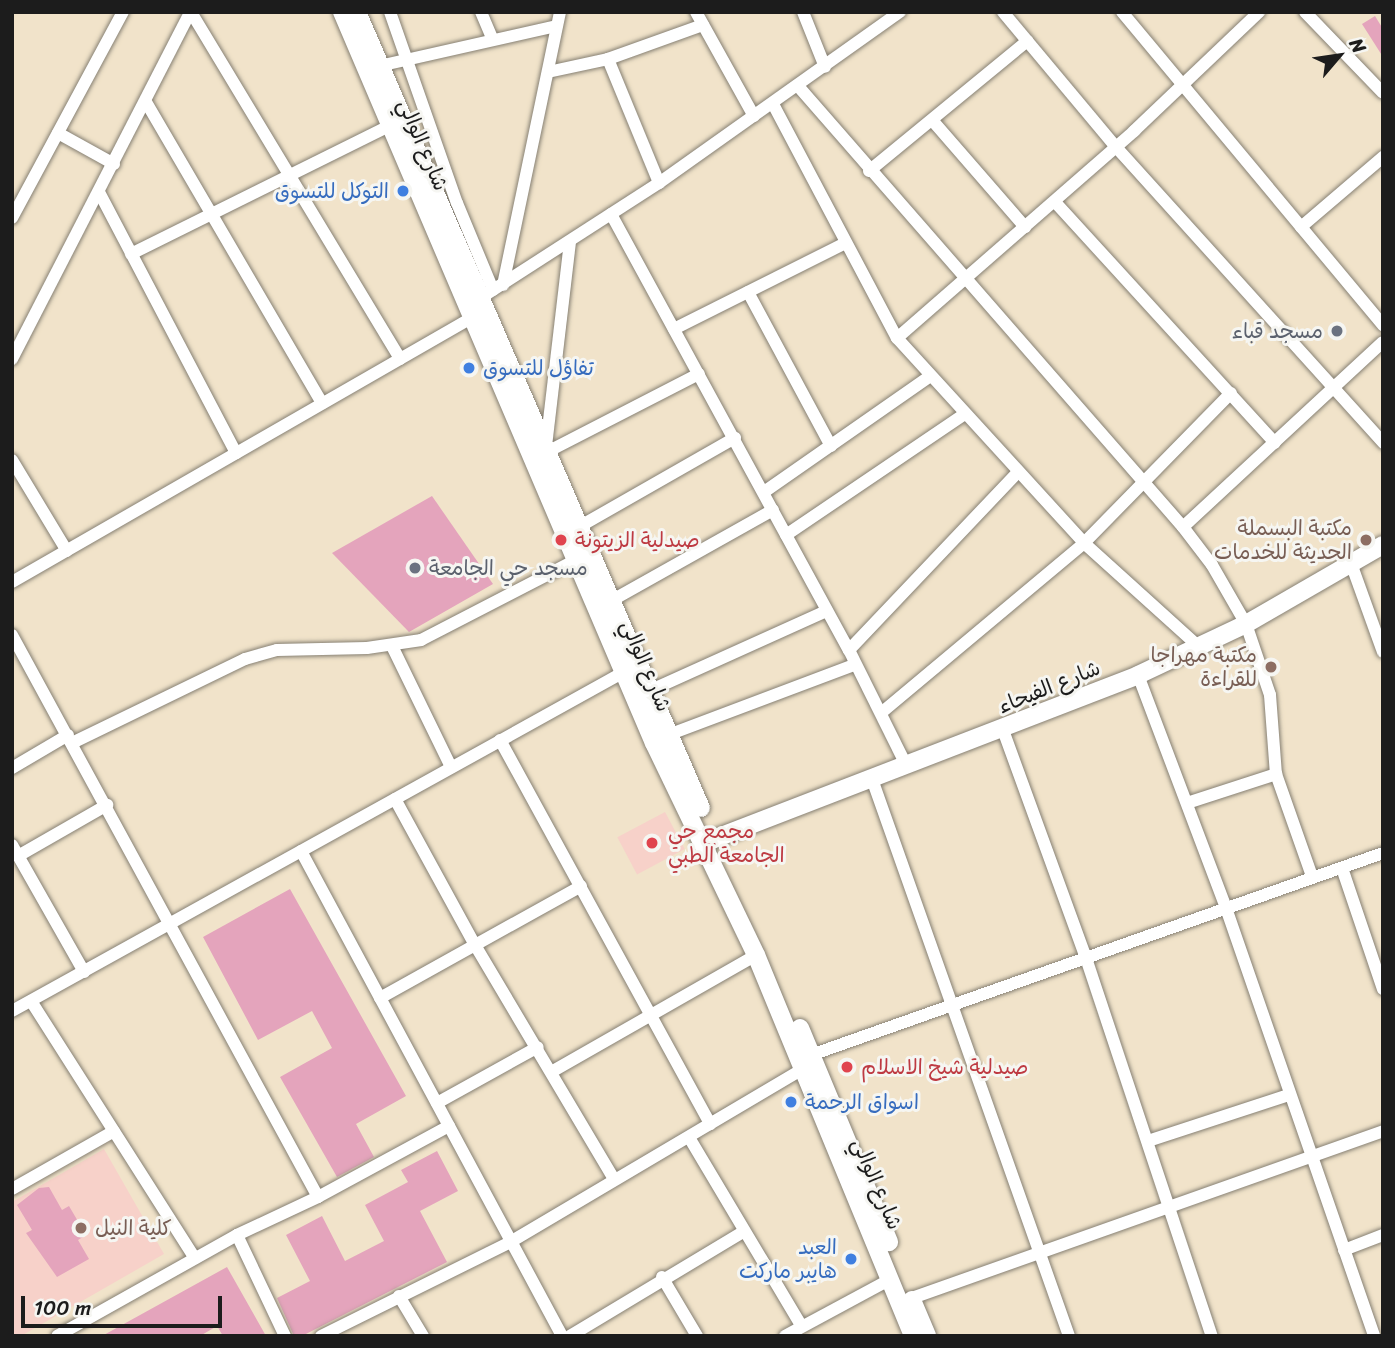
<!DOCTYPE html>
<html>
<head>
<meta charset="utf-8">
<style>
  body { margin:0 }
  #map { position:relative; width:1395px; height:1348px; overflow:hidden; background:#f1e3ca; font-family:Sriracha,"Playpen Sans Arabic",sans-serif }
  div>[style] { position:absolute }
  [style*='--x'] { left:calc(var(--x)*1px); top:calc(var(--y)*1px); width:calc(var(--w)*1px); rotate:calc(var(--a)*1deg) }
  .built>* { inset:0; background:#f7d1c9; transform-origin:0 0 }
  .building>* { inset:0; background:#e4a4bc }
  .roads { filter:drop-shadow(0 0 2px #868073) drop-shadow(0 0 2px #868073) }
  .street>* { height:12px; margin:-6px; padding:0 6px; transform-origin:6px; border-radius:6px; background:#fff }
  .secondary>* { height:18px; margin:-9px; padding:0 9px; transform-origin:9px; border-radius:9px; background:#fff }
  .dots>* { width:19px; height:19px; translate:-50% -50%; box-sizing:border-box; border:4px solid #f6f6f2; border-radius:50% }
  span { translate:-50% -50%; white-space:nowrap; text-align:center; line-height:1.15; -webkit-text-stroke:6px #f6f6f2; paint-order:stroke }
  .street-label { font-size:21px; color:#1c1c1c }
  .shop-label { font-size:21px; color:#366cbe }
  .right { translate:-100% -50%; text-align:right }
  .left { translate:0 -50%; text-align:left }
  .worship-label { font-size:21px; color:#5b616d }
  .education-label { font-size:21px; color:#785e54 }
  .health-label { font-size:21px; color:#be3a42 }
  .frame { position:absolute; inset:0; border:14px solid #1c1c1c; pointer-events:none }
  .north { position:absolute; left:1304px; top:21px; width:70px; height:70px; -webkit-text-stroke:5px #f6f6f2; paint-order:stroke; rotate:61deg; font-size:19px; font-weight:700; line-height:28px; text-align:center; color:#1c1c1c }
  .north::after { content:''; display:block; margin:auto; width:24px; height:32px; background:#1c1c1c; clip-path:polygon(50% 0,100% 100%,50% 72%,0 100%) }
  .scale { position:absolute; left:21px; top:1296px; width:201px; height:32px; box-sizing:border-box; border:4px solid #1c1c1c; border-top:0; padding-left:9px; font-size:21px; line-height:24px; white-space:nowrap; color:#1c1c1c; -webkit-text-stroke:5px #f6f6f2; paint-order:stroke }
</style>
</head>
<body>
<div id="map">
  <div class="built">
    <i style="left:665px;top:812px;width:42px;height:54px;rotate:62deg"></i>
    <i style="clip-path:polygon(104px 1149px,164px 1254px,21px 1336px,12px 1336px,12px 1202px)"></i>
  </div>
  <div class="building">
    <i style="clip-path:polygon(1375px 16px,1383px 29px,1383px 57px,1362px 24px)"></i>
    <i style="clip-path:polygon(432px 496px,493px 584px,409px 632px,332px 553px)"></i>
    <i style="clip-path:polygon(290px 889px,406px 1096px,356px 1124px,374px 1157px,337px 1177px,280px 1077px,332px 1048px,312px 1011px,258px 1040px,203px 937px)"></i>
    <i style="clip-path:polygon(437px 1151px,458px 1191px,420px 1211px,447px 1262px,302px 1336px,294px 1336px,277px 1298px,310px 1281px,286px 1235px,322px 1216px,345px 1261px,384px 1241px,365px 1205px,408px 1182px,401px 1170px)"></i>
    <i style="clip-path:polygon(49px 1187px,62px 1210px,69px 1206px,86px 1235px,78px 1240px,89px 1259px,57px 1277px,26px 1233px,32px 1230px,17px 1205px,39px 1188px)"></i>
    <i style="clip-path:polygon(227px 1267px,266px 1336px,223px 1336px,217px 1326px,200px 1336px,102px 1336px)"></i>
  </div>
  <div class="roads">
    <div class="street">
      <i style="--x:191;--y:12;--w:405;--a:58.9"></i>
      <i style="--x:390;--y:12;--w:202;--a:70.7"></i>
      <i style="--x:457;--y:203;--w:94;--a:67.5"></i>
      <i style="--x:481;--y:12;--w:28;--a:67"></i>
      <i style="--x:696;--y:12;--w:119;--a:60.9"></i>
      <i style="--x:803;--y:12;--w:59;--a:68.2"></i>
      <i style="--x:1003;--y:12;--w:176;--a:50.1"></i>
      <i style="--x:1116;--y:147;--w:399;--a:47.9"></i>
      <i style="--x:1122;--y:12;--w:408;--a:50.2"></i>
      <i style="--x:1305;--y:12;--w:112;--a:46.1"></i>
      <i style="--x:608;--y:59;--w:134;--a:67.6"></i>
      <i style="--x:379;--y:66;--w:182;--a:-12.7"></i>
      <i style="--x:548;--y:72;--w:61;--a:-12.2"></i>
      <i style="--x:608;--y:59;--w:101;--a:-19.7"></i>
      <i style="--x:798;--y:86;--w:585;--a:48.88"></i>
      <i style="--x:1183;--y:527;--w:48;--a:52.7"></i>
      <i style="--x:1212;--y:565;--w:68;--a:60"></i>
      <i style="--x:1246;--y:624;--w:75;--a:71.3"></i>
      <i style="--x:1270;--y:695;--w:79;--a:85.7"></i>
      <i style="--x:1276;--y:774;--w:108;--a:70.6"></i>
      <i style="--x:146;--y:102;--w:349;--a:59.7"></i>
      <i style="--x:773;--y:104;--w:265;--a:62.1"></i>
      <i style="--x:897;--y:338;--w:277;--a:47.6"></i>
      <i style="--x:1084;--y:543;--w:155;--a:42.1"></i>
      <i style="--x:932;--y:120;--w:142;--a:49"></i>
      <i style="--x:58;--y:133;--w:64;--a:29"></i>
      <i style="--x:869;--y:171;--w:205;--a:-39.4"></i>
      <i style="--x:99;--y:192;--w:295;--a:62.3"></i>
      <i style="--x:1055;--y:202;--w:326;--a:47.6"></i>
      <i style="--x:611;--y:214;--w:497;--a:61.4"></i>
      <i style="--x:849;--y:650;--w:128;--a:63.6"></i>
      <i style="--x:12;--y:218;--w:234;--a:-61.7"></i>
      <i style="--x:1301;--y:227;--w:108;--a:-40.5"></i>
      <i style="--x:131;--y:254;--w:288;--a:-26.4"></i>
      <i style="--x:503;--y:285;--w:279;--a:-78.2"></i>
      <i style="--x:748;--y:292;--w:175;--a:61.7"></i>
      <i style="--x:479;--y:299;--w:214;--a:-32.8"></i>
      <i style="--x:659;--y:183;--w:296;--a:-35.4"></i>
      <i style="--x:674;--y:329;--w:190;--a:-26.6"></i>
      <i style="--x:897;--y:338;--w:315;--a:-41.1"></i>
      <i style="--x:1134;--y:131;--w:173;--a:-43.6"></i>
      <i style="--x:12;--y:359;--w:390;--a:-62.8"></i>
      <i style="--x:546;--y:446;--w:206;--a:-83.3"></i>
      <i style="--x:545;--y:453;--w:173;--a:-27.2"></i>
      <i style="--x:12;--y:460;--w:106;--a:58.9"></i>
      <i style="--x:764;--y:492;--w:201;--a:-34.9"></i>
      <i style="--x:1183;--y:527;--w:272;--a:-42.8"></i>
      <i style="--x:577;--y:528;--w:182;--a:-29.7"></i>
      <i style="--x:786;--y:535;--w:214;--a:-34.1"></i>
      <i style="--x:1352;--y:566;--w:91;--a:70.2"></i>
      <i style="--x:12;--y:582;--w:532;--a:-29.89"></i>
      <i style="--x:609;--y:602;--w:188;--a:-29.3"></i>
      <i style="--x:12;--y:635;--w:640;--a:61.43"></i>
      <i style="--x:318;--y:1197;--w:89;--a:154.9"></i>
      <i style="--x:237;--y:1235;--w:206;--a:150.7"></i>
      <i style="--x:392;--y:646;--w:135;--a:64"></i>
      <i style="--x:849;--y:650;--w:245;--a:-46.5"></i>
      <i style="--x:1138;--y:675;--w:249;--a:69.3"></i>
      <i style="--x:1226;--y:908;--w:453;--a:70.9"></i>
      <i style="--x:649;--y:691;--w:194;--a:-24.3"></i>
      <i style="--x:881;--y:713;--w:265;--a:-39.9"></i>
      <i style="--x:1084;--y:543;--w:210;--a:-45.6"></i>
      <i style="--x:1003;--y:730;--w:243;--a:70"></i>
      <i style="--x:1086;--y:958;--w:398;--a:71.6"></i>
      <i style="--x:668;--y:735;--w:199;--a:-20.6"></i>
      <i style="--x:500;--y:740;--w:438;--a:61.3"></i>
      <i style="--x:72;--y:743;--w:192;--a:-25.9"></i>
      <i style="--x:245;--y:659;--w:33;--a:-16"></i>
      <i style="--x:277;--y:650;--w:90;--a:-1.3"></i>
      <i style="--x:367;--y:648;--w:55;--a:-8.4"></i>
      <i style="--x:421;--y:640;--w:174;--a:-27.3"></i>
      <i style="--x:12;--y:768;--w:65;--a:-30.5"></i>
      <i style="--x:872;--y:779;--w:591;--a:70.52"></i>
      <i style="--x:395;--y:799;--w:166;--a:61.3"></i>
      <i style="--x:475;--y:945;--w:272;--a:59.3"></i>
      <i style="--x:1187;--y:803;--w:94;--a:-18"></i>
      <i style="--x:12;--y:845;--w:146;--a:60.4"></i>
      <i style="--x:301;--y:851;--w:551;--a:61.71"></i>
      <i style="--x:18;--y:856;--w:103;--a:-29.8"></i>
      <i style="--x:1342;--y:868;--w:128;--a:71.3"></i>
      <i style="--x:380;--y:998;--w:230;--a:-29.1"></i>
      <i style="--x:31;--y:1001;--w:305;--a:57.5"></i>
      <i style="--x:12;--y:1011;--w:700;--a:-28.98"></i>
      <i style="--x:811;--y:1055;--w:607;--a:-19.45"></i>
      <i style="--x:553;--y:1071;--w:234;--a:-29.7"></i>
      <i style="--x:437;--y:1103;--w:115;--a:-29"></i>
      <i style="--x:690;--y:1139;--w:217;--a:59.2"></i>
      <i style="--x:1148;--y:1141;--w:148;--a:-18.1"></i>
      <i style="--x:12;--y:1189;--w:117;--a:-29.6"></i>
      <i style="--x:318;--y:1197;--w:149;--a:-28.5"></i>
      <i style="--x:237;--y:1235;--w:112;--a:64.6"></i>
      <i style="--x:1344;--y:1250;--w:42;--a:-21"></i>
      <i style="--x:662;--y:1277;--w:69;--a:59.3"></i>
      <i style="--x:399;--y:1296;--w:47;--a:59"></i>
      <i style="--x:912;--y:1298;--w:500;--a:-19.5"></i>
      <i style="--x:321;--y:1336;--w:213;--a:-26.4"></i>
      <i style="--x:512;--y:1241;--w:339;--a:-30.6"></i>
      <i style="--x:570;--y:1336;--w:202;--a:-31"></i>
      <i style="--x:785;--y:1336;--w:120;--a:-28.3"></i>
    </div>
    <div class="secondary">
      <i style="--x:342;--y:12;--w:795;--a:66.89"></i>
      <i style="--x:654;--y:743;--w:235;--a:64.3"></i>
      <i style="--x:756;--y:955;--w:412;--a:67.6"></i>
      <i style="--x:357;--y:12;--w:867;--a:66.63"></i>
      <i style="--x:706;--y:842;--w:463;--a:-21.1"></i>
      <i style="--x:1138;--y:675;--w:119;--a:-25.3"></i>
      <i style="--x:1246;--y:624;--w:158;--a:-30"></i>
      <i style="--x:800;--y:1028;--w:232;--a:67.4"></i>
      <i style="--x:912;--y:1300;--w:39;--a:67"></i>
    </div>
  </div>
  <div class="dots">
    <i style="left:403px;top:191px;background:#3f7fe0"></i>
    <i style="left:1337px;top:331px;background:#6b7280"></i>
    <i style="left:469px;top:368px;background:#3f7fe0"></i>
    <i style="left:561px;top:540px;background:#e0444e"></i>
    <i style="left:1366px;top:540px;background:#8d6e63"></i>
    <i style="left:415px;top:568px;background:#6b7280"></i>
    <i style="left:1271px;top:667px;background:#8d6e63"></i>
    <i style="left:652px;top:843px;background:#e0444e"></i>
    <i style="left:847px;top:1067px;background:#e0444e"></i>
    <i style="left:791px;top:1102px;background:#3f7fe0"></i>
    <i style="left:81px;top:1228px;background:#8d6e63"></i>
    <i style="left:851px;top:1259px;background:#3f7fe0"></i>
  </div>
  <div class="street-label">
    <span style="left:423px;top:145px;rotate:67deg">شارع الوالي</span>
    <span style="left:646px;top:666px;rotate:67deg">شارع الوالي</span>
    <span style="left:1049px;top:687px;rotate:-22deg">شارع الفيحاء</span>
    <span style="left:877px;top:1184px;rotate:67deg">شارع الوالي</span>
  </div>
  <div class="shop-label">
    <span class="right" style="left:389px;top:191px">التوكل للتسوق</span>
    <span class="left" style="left:483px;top:368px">تفاؤل للتسوق</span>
    <span class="left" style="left:805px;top:1102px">اسواق الرحمة</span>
    <span class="right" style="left:837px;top:1259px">العبد<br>هايبر ماركت</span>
  </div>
  <div class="worship-label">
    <span class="right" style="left:1323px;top:331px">مسجد قباء</span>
    <span class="left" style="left:429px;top:568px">مسجد حي الجامعة</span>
  </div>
  <div class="education-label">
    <span class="right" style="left:1352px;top:540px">مكتبة البسملة<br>الحديثة للخدمات</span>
    <span class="right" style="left:1257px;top:667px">مكتبة مهراجا<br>للقراءة</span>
    <span class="left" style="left:95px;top:1228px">كلية النيل</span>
  </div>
  <div class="health-label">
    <span class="left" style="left:575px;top:540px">صيدلية الزيتونة</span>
    <span class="left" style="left:668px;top:843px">مجمع حي<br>الجامعة الطبي</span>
    <span class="left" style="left:861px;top:1067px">صيدلية شيخ الاسلام</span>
  </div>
  <div class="frame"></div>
  <div class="north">N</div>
  <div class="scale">100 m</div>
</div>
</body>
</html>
